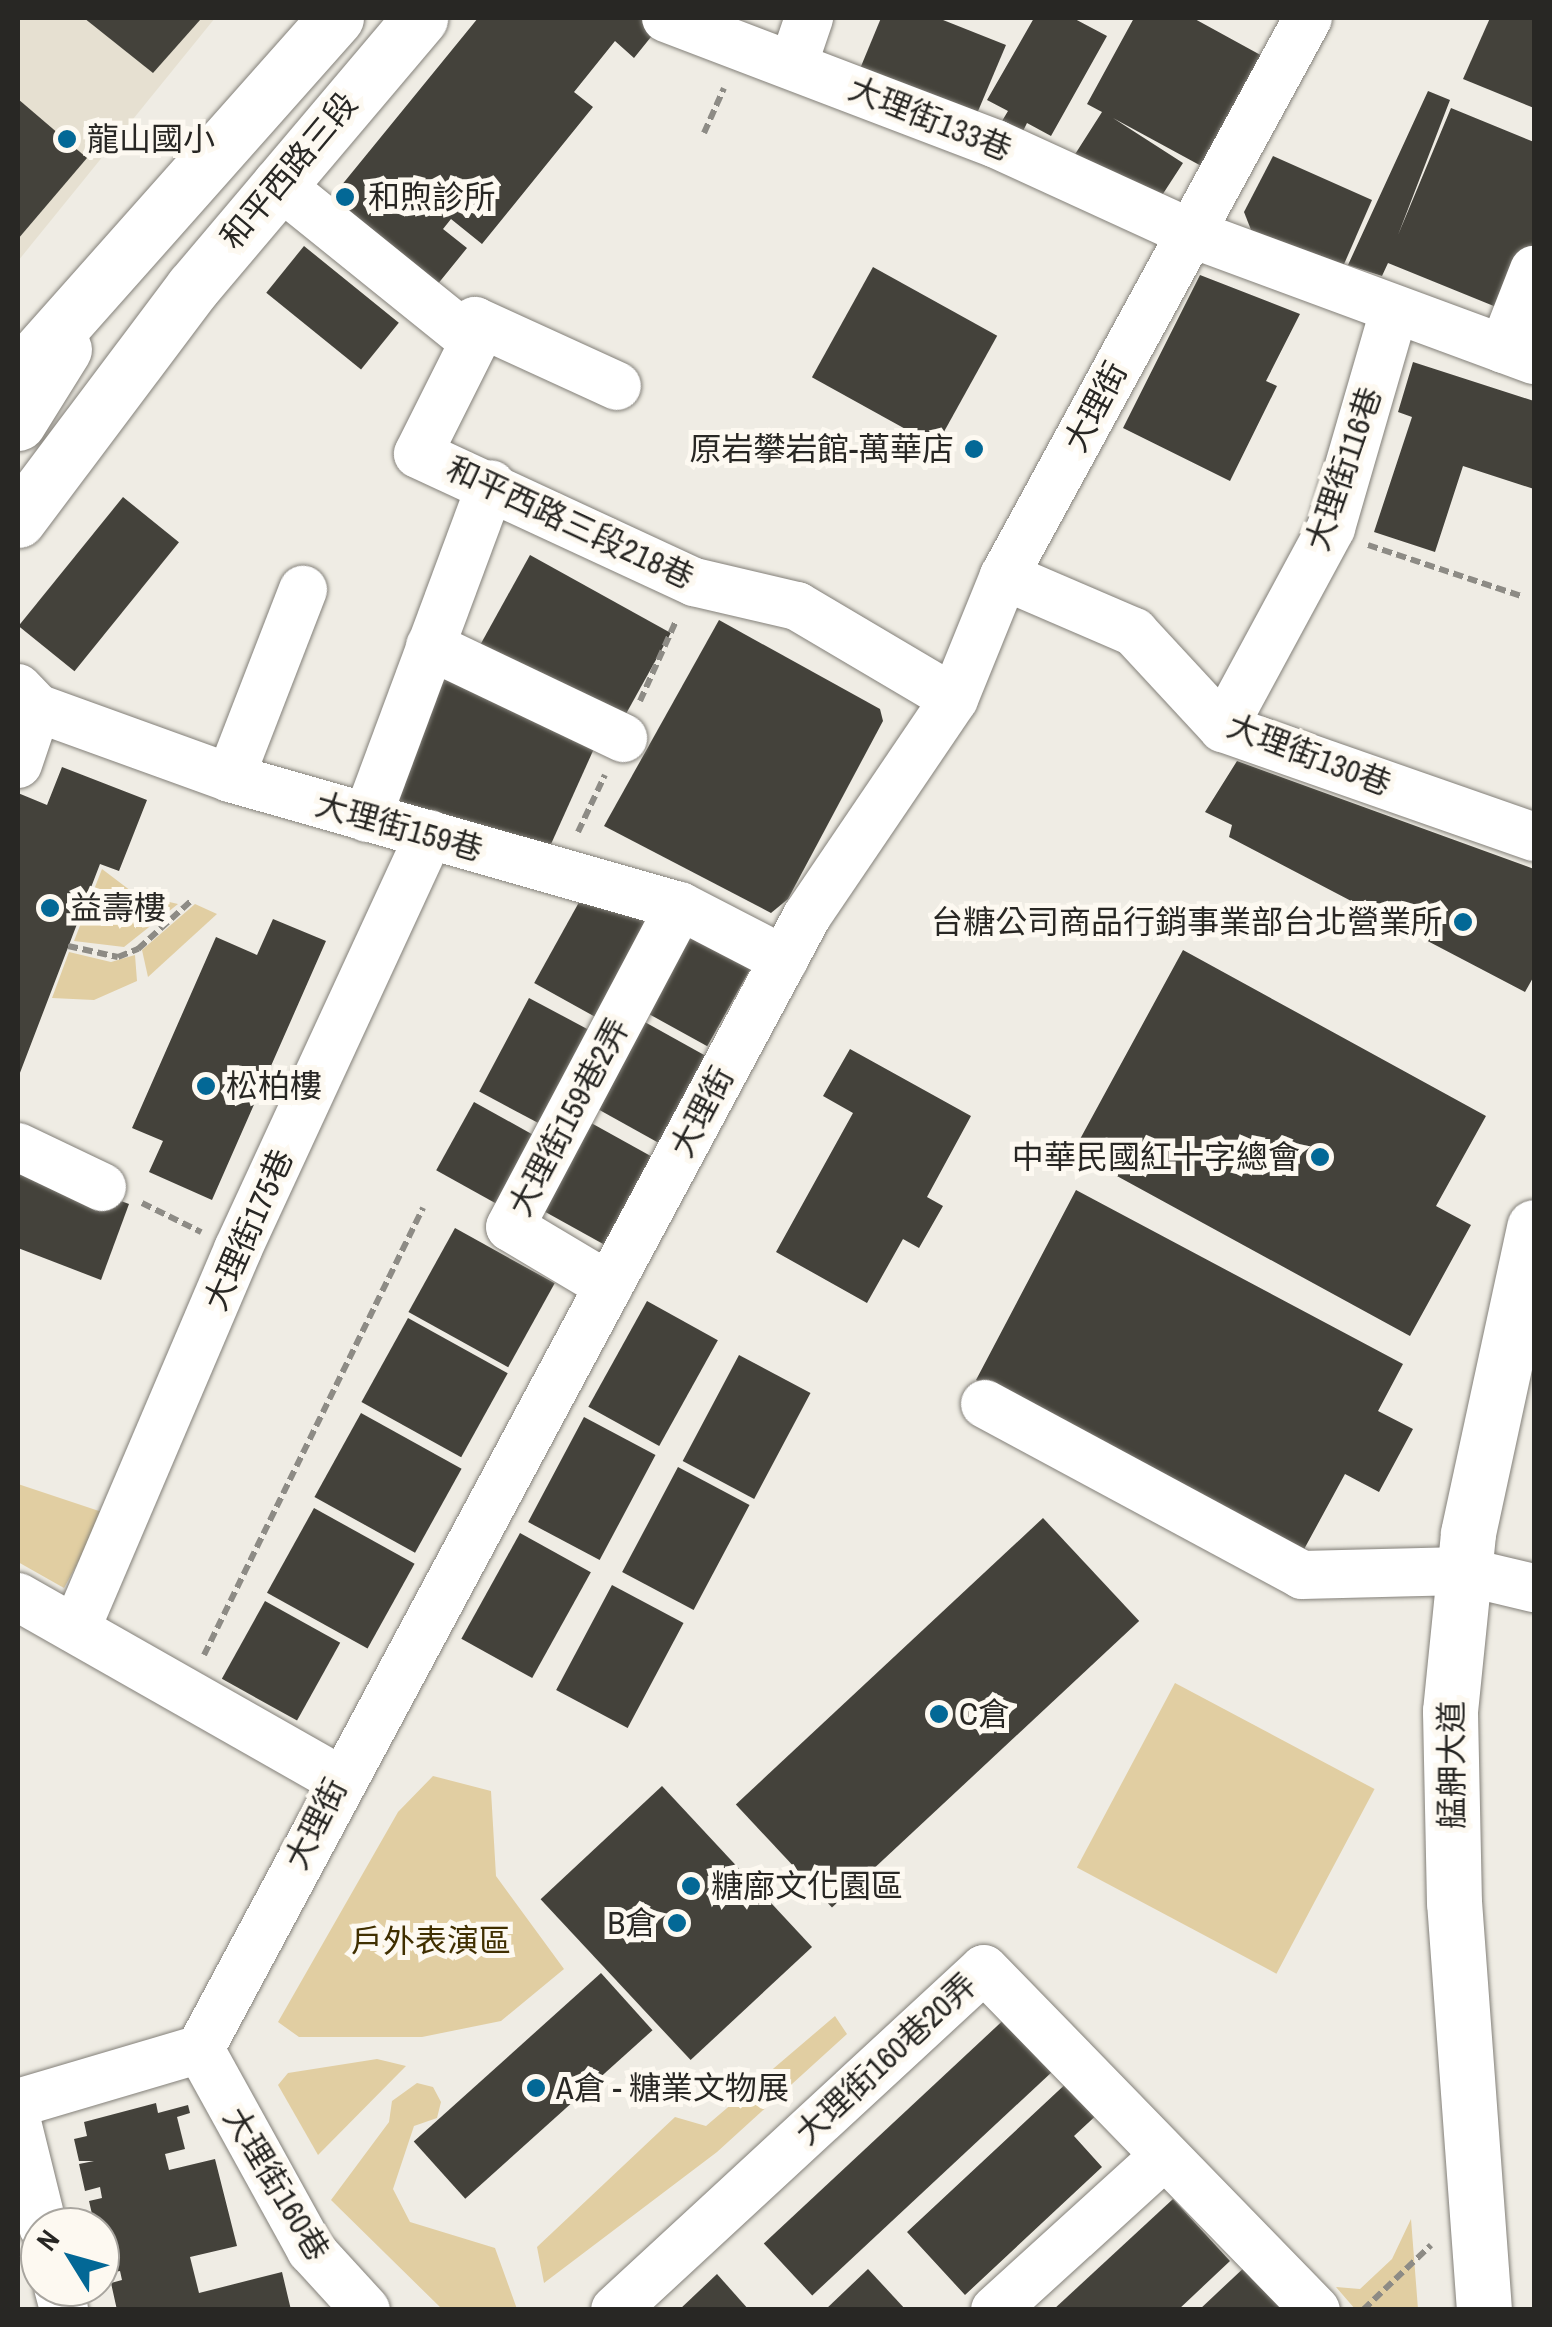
<!DOCTYPE html>
<html>
<head>
<meta charset="utf-8">
<style>
  body { margin:0 }
  #map { position:relative; width:1552px; height:2327px; overflow:hidden; background:#efece4; font-family:"Archivo Narrow","Noto Sans TC",sans-serif }
  div>[style] { position:absolute }
  [style*='--x'] { left:calc(var(--x)*1px); top:calc(var(--y)*1px); width:calc(var(--w)*1px); rotate:calc(var(--a)*1deg) }
  .built>* { inset:0; background:#e6e0d1 }
  .green>* { inset:0; background:#e1cea2; transform-origin:0 0 }
  .building>* { inset:0; background:#44423b; transform-origin:0 0 }
  .path>* { height:6px; margin-top:-3px; transform-origin:0; background:repeating-linear-gradient(90deg,#8d8b85 0 10px,transparent 0 15px) }
  .roads { filter:drop-shadow(0 0 2px #838079) drop-shadow(0 0 2px #838079) }
  .minor>* { height:48px; margin:-24px; padding:0 24px; transform-origin:24px; border-radius:24px; background:#fff }
  .major>* { height:55px; margin:-27.5px; padding:0 27.5px; transform-origin:27.5px; border-radius:27.5px; background:#fff }
  .dots>* { width:28px; height:28px; translate:-50% -50%; box-sizing:border-box; border:5px solid #fdf9f1; border-radius:50% }
  span { translate:-50% -50%; white-space:nowrap; text-align:center; line-height:1.15; -webkit-text-stroke:10px #fdf9f1; paint-order:stroke }
  .street-label { font-size:32px; color:#282724 }
  .poi-label { font-size:32px; color:#282724 }
  .left { translate:0 -50%; text-align:left }
  .right { translate:-100% -50%; text-align:right }
  .park-label { font-size:32px; color:#402f00 }
  .frame { position:absolute; inset:0; border:20px solid #282724; pointer-events:none }
  .north { position:absolute; left:20px; top:2207px; width:100px; height:100px; box-sizing:border-box; background:#fdf9f1; border:2px solid #a8a59f; border-radius:50%; rotate:307deg; font-size:28px; font-weight:700; line-height:40px; text-align:center; color:#282724 }
  .north::after { content:''; display:block; margin:auto; width:35px; height:45px; background:#036896; clip-path:polygon(50% 0,100% 100%,50% 72%,0 100%) }
</style>
</head>
<body>
<div id="map">
  <div class="built">
    <i style="clip-path:polygon(18px 18px,215px 18px,18px 261px)"></i>
  </div>
  <div class="green">
    <i style="clip-path:polygon(102px 869px,135px 894px,178px 904px,124px 947px,74px 941px)"></i>
    <i style="clip-path:polygon(195px 904px,217px 914px,148px 977px,142px 950px)"></i>
    <i style="clip-path:polygon(69px 952px,111px 962px,135px 955px,137px 981px,94px 1000px,52px 998px)"></i>
    <i style="clip-path:polygon(18px 1484px,105px 1513px,64px 1588px,18px 1562px)"></i>
    <i style="left:1175px;top:1683px;width:226px;height:209px;rotate:28deg"></i>
    <i style="clip-path:polygon(433px 1776px,491px 1791px,496px 1876px,564px 1969px,501px 2021px,422px 2037px,299px 2037px,278px 2022px,398px 1812px)"></i>
    <i style="clip-path:polygon(835px 2016px,847px 2034px,717px 2152px,544px 2283px,537px 2247px,675px 2117px,706px 2126px)"></i>
    <i style="clip-path:polygon(377px 2059px,406px 2066px,318px 2155px,278px 2085px,288px 2073px)"></i>
    <i style="clip-path:polygon(417px 2083px,433px 2087px,441px 2102px,437px 2118px,414px 2126px,393px 2189px,410px 2222px,495px 2248px,517px 2309px,442px 2309px,331px 2200px,389px 2122px,392px 2101px)"></i>
    <i style="clip-path:polygon(1411px 2219px,1418px 2309px,1355px 2309px,1336px 2287px,1360px 2289px,1392px 2259px)"></i>
  </div>
  <div class="building">
    <i style="clip-path:polygon(84px 18px,196px 18px,200px 20px,153px 73px)"></i>
    <i style="clip-path:polygon(478px 18px,647px 18px,659px 27px,634px 58px,615px 41px,574px 92px,593px 107px,482px 244px,451px 219px,443px 229px,467px 248px,437px 285px,323px 208px)"></i>
    <i style="clip-path:polygon(881px 18px,938px 18px,1006px 45px,973px 123px,857px 76px)"></i>
    <i style="clip-path:polygon(1034px 18px,1073px 18px,1107px 36px,1051px 136px,1027px 123px,1022px 133px,1002px 121px,1008px 111px,987px 100px)"></i>
    <i style="clip-path:polygon(1134px 18px,1193px 18px,1266px 58px,1205px 168px,1113px 118px,1183px 163px,1157px 203px,1072px 159px,1102px 112px,1087px 104px)"></i>
    <i style="clip-path:polygon(1490px 18px,1534px 18px,1534px 108px,1463px 79px)"></i>
    <i style="clip-path:polygon(1428px 91px,1450px 100px,1398px 235px,1451px 108px,1534px 142px,1534px 242px,1506px 311px,1388px 263px,1382px 276px,1348px 265px)"></i>
    <i style="clip-path:polygon(18px 99px,87px 158px,18px 239px)"></i>
    <i style="clip-path:polygon(1273px 156px,1372px 200px,1341px 271px,1253px 235px,1244px 212px)"></i>
    <i style="left:304px;top:246px;width:122px;height:60px;rotate:39deg"></i>
    <i style="left:873px;top:267px;width:142px;height:126px;rotate:29deg"></i>
    <i style="clip-path:polygon(1200px 275px,1300px 314px,1266px 381px,1277px 386px,1230px 481px,1123px 428px)"></i>
    <i style="clip-path:polygon(1413px 362px,1534px 401px,1534px 489px,1463px 466px,1435px 552px,1374px 532px,1412px 417px,1398px 412px)"></i>
    <i style="left:123px;top:497px;width:72px;height:166px;rotate:39deg"></i>
    <i style="left:530px;top:555px;width:161px;height:102px;rotate:29deg"></i>
    <i style="clip-path:polygon(719px 620px,880px 709px,883px 721px,788px 899px,771px 913px,604px 826px)"></i>
    <i style="clip-path:polygon(436px 669px,597px 742px,547px 853px,387px 804px)"></i>
    <i style="clip-path:polygon(1237px 761px,1534px 869px,1534px 976px,1525px 992px,1229px 837px,1232px 825px,1205px 812px)"></i>
    <i style="clip-path:polygon(62px 767px,147px 800px,119px 871px,100px 864px,18px 1078px,18px 793px,47px 805px)"></i>
    <i style="left:588px;top:886px;width:74px;height:111px;rotate:29deg"></i>
    <i style="clip-path:polygon(273px 919px,326px 941px,212px 1200px,149px 1172px,163px 1141px,132px 1128px,216px 937px,257px 955px)"></i>
    <i style="left:690px;top:927px;width:73px;height:96px;rotate:29deg"></i>
    <i style="clip-path:polygon(1183px 950px,1486px 1116px,1436px 1206px,1471px 1225px,1410px 1336px,1073px 1152px)"></i>
    <i style="left:529px;top:998px;width:76px;height:106px;rotate:28deg"></i>
    <i style="left:643px;top:1021px;width:74px;height:99px;rotate:29deg"></i>
    <i style="clip-path:polygon(850px 1049px,971px 1116px,927px 1197px,943px 1206px,919px 1248px,903px 1239px,867px 1303px,776px 1252px,853px 1113px,823px 1096px)"></i>
    <i style="left:474px;top:1102px;width:72px;height:78px;rotate:29deg"></i>
    <i style="left:584px;top:1119px;width:85px;height:100px;rotate:29deg"></i>
    <i style="clip-path:polygon(18px 1162px,129px 1204px,101px 1280px,18px 1248px)"></i>
    <i style="clip-path:polygon(1076px 1190px,1403px 1364px,1378px 1411px,1413px 1429px,1379px 1492px,1345px 1474px,1302px 1553px,976px 1380px)"></i>
    <i style="left:455px;top:1228px;width:114px;height:96px;rotate:29deg"></i>
    <i style="left:647px;top:1301px;width:81px;height:121px;rotate:29deg"></i>
    <i style="left:408px;top:1318px;width:114px;height:96px;rotate:29deg"></i>
    <i style="left:739px;top:1355px;width:81px;height:120px;rotate:28deg"></i>
    <i style="left:361px;top:1413px;width:115px;height:96px;rotate:29deg"></i>
    <i style="left:584px;top:1417px;width:81px;height:119px;rotate:28deg"></i>
    <i style="left:678px;top:1467px;width:81px;height:119px;rotate:28deg"></i>
    <i style="left:314px;top:1508px;width:115px;height:97px;rotate:29deg"></i>
    <i style="left:1043px;top:1518px;width:141px;height:420px;rotate:47deg"></i>
    <i style="left:520px;top:1533px;width:81px;height:121px;rotate:29deg"></i>
    <i style="left:612px;top:1585px;width:81px;height:119px;rotate:28deg"></i>
    <i style="left:265px;top:1601px;width:86px;height:89px;rotate:29deg"></i>
    <i style="left:662px;top:1786px;width:220px;height:166px;rotate:47deg"></i>
    <i style="left:601px;top:1973px;width:77px;height:252px;rotate:48deg"></i>
    <i style="left:1011px;top:2013px;width:71px;height:338px;rotate:47deg"></i>
    <i style="clip-path:polygon(1072px 2078px,1102px 2110px,1074px 2136px,1102px 2167px,965px 2295px,907px 2232px)"></i>
    <i style="clip-path:polygon(156px 2103px,158px 2113px,188px 2105px,190px 2113px,177px 2117px,185px 2149px,165px 2154px,169px 2170px,215px 2159px,237px 2246px,190px 2257px,199px 2293px,282px 2272px,291px 2310px,117px 2310px,111px 2283px,122px 2280px,120px 2271px,105px 2274px,100px 2252px,100px 2239px,112px 2236px,95px 2227px,89px 2201px,102px 2198px,100px 2187px,85px 2191px,79px 2164px,94px 2161px,79px 2161px,74px 2139px,87px 2136px,84px 2122px)"></i>
    <i style="clip-path:polygon(1173px 2199px,1230px 2261px,1178px 2310px,1053px 2310px)"></i>
    <i style="clip-path:polygon(1249px 2263px,1292px 2310px,1199px 2310px)"></i>
    <i style="clip-path:polygon(868px 2269px,906px 2310px,825px 2310px)"></i>
    <i style="clip-path:polygon(717px 2274px,749px 2310px,679px 2310px)"></i>
  </div>
  <div class="path">
    <i style="--x:704;--y:133;--w:49;--a:-66"></i>
    <i style="--x:1368;--y:545;--w:161;--a:18.4"></i>
    <i style="--x:640;--y:701;--w:88;--a:-65.8"></i>
    <i style="--x:578;--y:832;--w:63;--a:-64.7"></i>
    <i style="--x:68;--y:946;--w:51;--a:12.4"></i>
    <i style="--x:118;--y:957;--w:22;--a:-22"></i>
    <i style="--x:138;--y:949;--w:72;--a:-42.2"></i>
    <i style="--x:142;--y:1203;--w:66;--a:26.2"></i>
    <i style="--x:204;--y:1655;--w:498;--a:-63.9"></i>
    <i style="--x:1363;--y:2310;--w:94;--a:-43.7"></i>
  </div>
  <div class="roads">
    <div class="minor">
      <i style="--x:666;--y:18;--w:353;--a:20.9"></i>
      <i style="--x:996;--y:144;--w:213;--a:24.6"></i>
      <i style="--x:1190;--y:233;--w:367;--a:20.3"></i>
      <i style="--x:793;--y:65;--w:50;--a:-71.2"></i>
      <i style="--x:277;--y:183;--w:253;--a:38.9"></i>
      <i style="--x:474;--y:342;--w:125;--a:116.6"></i>
      <i style="--x:418;--y:454;--w:304;--a:24.9"></i>
      <i style="--x:694;--y:582;--w:106;--a:13.1"></i>
      <i style="--x:797;--y:606;--w:182;--a:30.6"></i>
      <i style="--x:474;--y:342;--w:21;--a:-87"></i>
      <i style="--x:475;--y:321;--w:156;--a:24.6"></i>
      <i style="--x:1503;--y:349;--w:85;--a:-68.6"></i>
      <i style="--x:1004;--y:576;--w:142;--a:23.3"></i>
      <i style="--x:1134;--y:632;--w:131;--a:47.2"></i>
      <i style="--x:1223;--y:728;--w:330;--a:19.3"></i>
      <i style="--x:430;--y:646;--w:214;--a:25.5"></i>
      <i style="--x:18;--y:688;--w:28;--a:46"></i>
      <i style="--x:37;--y:708;--w:205;--a:19.9"></i>
      <i style="--x:230;--y:778;--w:468;--a:15.9"></i>
      <i style="--x:680;--y:906;--w:117;--a:27.4"></i>
      <i style="--x:1223;--y:728;--w:227;--a:-61.6"></i>
      <i style="--x:1331;--y:528;--w:226;--a:-73.8"></i>
      <i style="--x:18;--y:764;--w:59;--a:-71.3"></i>
      <i style="--x:230;--y:778;--w:202;--a:-68.8"></i>
      <i style="--x:367;--y:818;--w:356;--a:-69.6"></i>
      <i style="--x:18;--y:1147;--w:93;--a:25.5"></i>
      <i style="--x:609;--y:1286;--w:115;--a:-149.2"></i>
      <i style="--x:510;--y:1227;--w:363;--a:-62.1"></i>
      <i style="--x:985;--y:1404;--w:360;--a:28.3"></i>
      <i style="--x:1302;--y:1575;--w:160;--a:-1.4"></i>
      <i style="--x:1462;--y:1571;--w:74;--a:13.3"></i>
      <i style="--x:18;--y:1597;--w:369;--a:29.6"></i>
      <i style="--x:76;--y:1629;--w:413;--a:-66.9"></i>
      <i style="--x:238;--y:1249;--w:457;--a:-65.2"></i>
      <i style="--x:200;--y:2049;--w:230;--a:61.1"></i>
      <i style="--x:311;--y:2250;--w:81;--a:47.5"></i>
      <i style="--x:18;--y:2103;--w:190;--a:-16.5"></i>
      <i style="--x:200;--y:2049;--w:1285;--a:-61.82"></i>
      <i style="--x:807;--y:916;--w:262;--a:-55.9"></i>
      <i style="--x:954;--y:699;--w:133;--a:-67.9"></i>
      <i style="--x:1004;--y:576;--w:635;--a:-61.42"></i>
      <i style="--x:18;--y:2126;--w:104;--a:76.1"></i>
      <i style="--x:58;--y:2287;--w:24;--a:75"></i>
      <i style="--x:615;--y:2310;--w:502;--a:-42.74"></i>
      <i style="--x:984;--y:1969;--w:476;--a:45.8"></i>
      <i style="--x:995;--y:2310;--w:229;--a:-42.3"></i>
    </div>
    <div class="major">
      <i style="--x:18;--y:376;--w:479;--a:-48.4"></i>
      <i style="--x:18;--y:423;--w:87;--a:-58.1"></i>
      <i style="--x:18;--y:520;--w:291;--a:-53.1"></i>
      <i style="--x:193;--y:287;--w:352;--a:-49.8"></i>
      <i style="--x:1484;--y:2310;--w:408;--a:-94.2"></i>
      <i style="--x:1454;--y:1903;--w:192;--a:-91.2"></i>
      <i style="--x:1450;--y:1711;--w:179;--a:-84.2"></i>
      <i style="--x:1468;--y:1533;--w:313;--a:-77.8"></i>
    </div>
  </div>
  <div class="dots">
    <i style="left:67px;top:139px;background:#036896"></i>
    <i style="left:345px;top:197px;background:#036896"></i>
    <i style="left:974px;top:449px;background:#036896"></i>
    <i style="left:50px;top:908px;background:#036896"></i>
    <i style="left:1463px;top:922px;background:#036896"></i>
    <i style="left:206px;top:1086px;background:#036896"></i>
    <i style="left:1320px;top:1157px;background:#036896"></i>
    <i style="left:939px;top:1714px;background:#036896"></i>
    <i style="left:691px;top:1886px;background:#036896"></i>
    <i style="left:677px;top:1923px;background:#036896"></i>
    <i style="left:536px;top:2088px;background:#036896"></i>
  </div>
  <div class="street-label">
    <span style="left:930px;top:119px;rotate:22deg">大理街133巷</span>
    <span style="left:289px;top:171px;rotate:-50deg">和平西路三段</span>
    <span style="left:1096px;top:407px;rotate:-62deg">大理街</span>
    <span style="left:1344px;top:469px;rotate:-71deg">大理街116巷</span>
    <span style="left:570px;top:523px;rotate:25deg">和平西路三段218巷</span>
    <span style="left:1309px;top:755px;rotate:21deg">大理街130巷</span>
    <span style="left:399px;top:827px;rotate:16deg">大理街159巷</span>
    <span style="left:702px;top:1112px;rotate:-62deg">大理街</span>
    <span style="left:569px;top:1117px;rotate:-62deg">大理街159巷2弄</span>
    <span style="left:249px;top:1230px;rotate:-66deg">大理街175巷</span>
    <span style="left:1452px;top:1765px;rotate:-90deg">艋舺大道</span>
    <span style="left:316px;top:1824px;rotate:-63deg">大理街</span>
    <span style="left:886px;top:2059px;rotate:-43deg">大理街160巷20弄</span>
    <span style="left:276px;top:2184px;rotate:59deg">大理街160巷</span>
  </div>
  <div class="poi-label">
    <span class="left" style="left:87px;top:139px">龍山國小</span>
    <span class="left" style="left:368px;top:197px">和煦診所</span>
    <span class="right" style="left:954px;top:449px">原岩攀岩館-萬華店</span>
    <span class="left" style="left:70px;top:908px">益壽樓</span>
    <span class="right" style="left:1443px;top:922px">台糖公司商品行銷事業部台北營業所</span>
    <span class="left" style="left:226px;top:1086px">松柏樓</span>
    <span class="right" style="left:1300px;top:1157px">中華民國紅十字總會</span>
    <span class="left" style="left:959px;top:1714px">C倉</span>
    <span class="left" style="left:711px;top:1886px">糖廍文化園區</span>
    <span class="right" style="left:657px;top:1923px">B倉</span>
    <span class="left" style="left:556px;top:2088px">A倉 - 糖業文物展</span>
  </div>
  <div class="park-label">
    <span style="left:431px;top:1941px">戶外表演區</span>
  </div>
  <div class="frame"></div>
  <div class="north">N</div>
</div>
</body>
</html>
